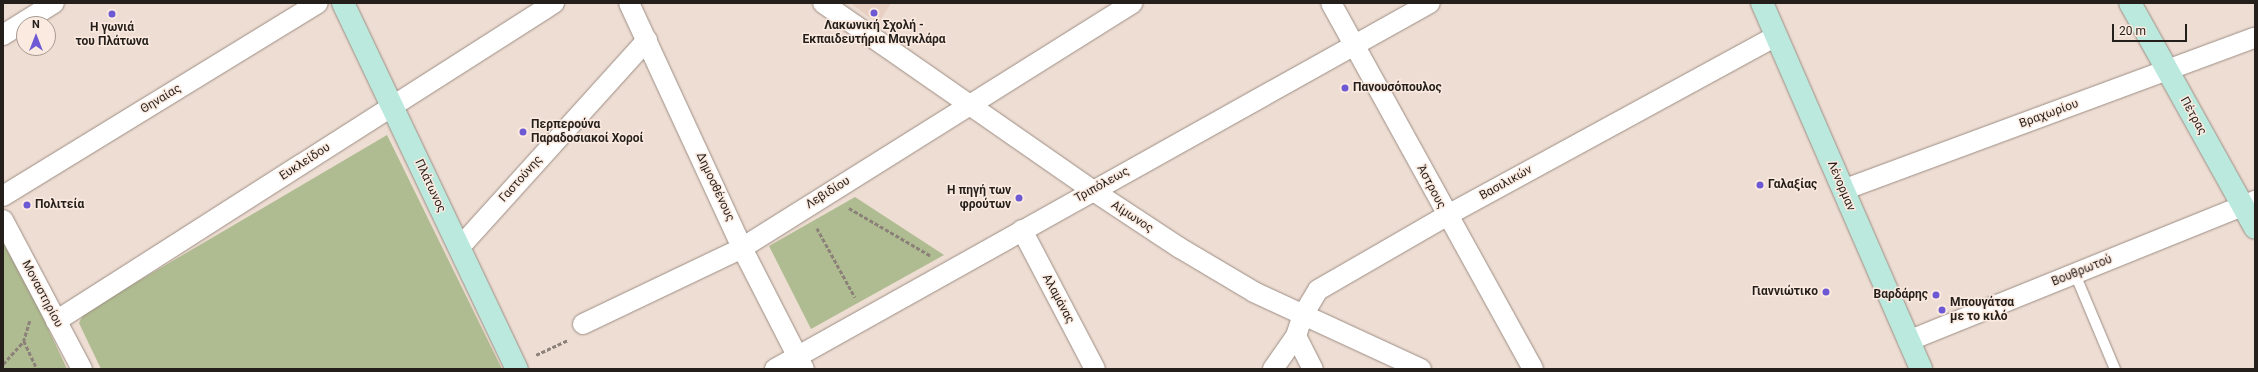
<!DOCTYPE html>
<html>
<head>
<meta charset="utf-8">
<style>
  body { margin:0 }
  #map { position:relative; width:2258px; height:372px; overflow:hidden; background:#eeddd3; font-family:Roboto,sans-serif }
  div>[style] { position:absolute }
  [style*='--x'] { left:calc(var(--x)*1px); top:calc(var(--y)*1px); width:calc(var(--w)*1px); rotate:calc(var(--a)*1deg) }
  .built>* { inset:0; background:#e7d0c1 }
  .green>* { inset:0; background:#afbb90 }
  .path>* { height:2.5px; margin-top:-1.25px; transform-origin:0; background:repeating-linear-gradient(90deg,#8c8179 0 4px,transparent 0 6px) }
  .roads { filter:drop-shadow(0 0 1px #9c8d83) drop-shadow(0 0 1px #9c8d83) }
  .lane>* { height:10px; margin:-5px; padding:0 5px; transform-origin:5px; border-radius:5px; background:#fff }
  .street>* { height:20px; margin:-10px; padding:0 10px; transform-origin:10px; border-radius:10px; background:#fff }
  .secondary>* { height:22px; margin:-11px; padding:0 11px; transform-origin:11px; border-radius:11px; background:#bbe9dd }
  .dots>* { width:11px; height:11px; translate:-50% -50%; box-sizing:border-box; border:2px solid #fbeae0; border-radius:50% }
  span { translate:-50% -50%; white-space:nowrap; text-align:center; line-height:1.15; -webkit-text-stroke:3px #fbeae0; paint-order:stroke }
  .poi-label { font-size:12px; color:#251f1b; font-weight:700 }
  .left { translate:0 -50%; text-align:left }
  .right { translate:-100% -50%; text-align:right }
  .street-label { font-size:12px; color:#251f1b }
  .frame { position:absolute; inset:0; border:4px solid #251f1b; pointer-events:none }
  .north { position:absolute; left:16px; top:16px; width:40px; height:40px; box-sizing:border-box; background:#fbeae0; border:1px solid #a59991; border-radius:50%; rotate:0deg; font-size:11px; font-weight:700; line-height:16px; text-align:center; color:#251f1b }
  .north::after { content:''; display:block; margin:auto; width:14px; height:18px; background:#6d59d3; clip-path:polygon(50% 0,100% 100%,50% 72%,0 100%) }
  .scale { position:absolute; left:2112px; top:24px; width:75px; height:18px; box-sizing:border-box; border:2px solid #251f1b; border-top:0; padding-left:5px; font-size:12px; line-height:14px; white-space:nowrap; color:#251f1b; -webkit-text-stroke:3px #fbeae0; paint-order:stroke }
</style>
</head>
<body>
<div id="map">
  <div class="built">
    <i style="clip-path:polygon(854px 3px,891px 3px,878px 24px,853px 5px)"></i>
  </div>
  <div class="green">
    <i style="clip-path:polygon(387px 135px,502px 369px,101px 369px,79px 323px,84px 313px)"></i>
    <i style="clip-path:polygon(855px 197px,944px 255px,811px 329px,769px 246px)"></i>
    <i style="clip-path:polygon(3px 242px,37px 305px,67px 369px,3px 369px)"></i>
  </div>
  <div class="path">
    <i style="--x:849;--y:208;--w:95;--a:30.3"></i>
    <i style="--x:817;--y:228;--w:79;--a:61.2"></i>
    <i style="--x:30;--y:321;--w:21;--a:107"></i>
    <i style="--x:24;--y:341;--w:31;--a:65"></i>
    <i style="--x:536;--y:355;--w:35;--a:-25"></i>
    <i style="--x:3;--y:364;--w:31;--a:-48"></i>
  </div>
  <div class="roads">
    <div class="lane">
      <i style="--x:2075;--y:274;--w:103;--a:67.2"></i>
    </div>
    <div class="street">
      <i style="--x:629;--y:3;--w:270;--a:65.2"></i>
      <i style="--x:742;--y:248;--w:136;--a:62.9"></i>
      <i style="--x:823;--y:3;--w:328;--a:34.8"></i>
      <i style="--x:1092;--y:190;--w:105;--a:33.4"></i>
      <i style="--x:1180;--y:248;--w:86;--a:30.7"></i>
      <i style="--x:1254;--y:292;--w:184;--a:24.8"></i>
      <i style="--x:1331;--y:3;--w:418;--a:61.1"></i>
      <i style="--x:3;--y:35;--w:60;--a:-32.1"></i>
      <i style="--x:1843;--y:190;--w:439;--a:-20.3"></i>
      <i style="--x:3;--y:196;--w:369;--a:-31.5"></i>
      <i style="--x:3;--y:220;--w:169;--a:62.1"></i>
      <i style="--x:1022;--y:230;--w:157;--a:62.3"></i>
      <i style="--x:460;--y:247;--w:279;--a:-47.9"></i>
      <i style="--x:56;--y:321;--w:591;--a:-32.56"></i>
      <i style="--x:583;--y:324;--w:176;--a:-25.5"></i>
      <i style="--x:742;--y:248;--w:461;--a:-32.1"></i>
      <i style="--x:1296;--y:336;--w:37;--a:63"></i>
      <i style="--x:1908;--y:341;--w:374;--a:-22"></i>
      <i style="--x:775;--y:369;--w:750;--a:-29.2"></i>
      <i style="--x:1273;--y:369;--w:40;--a:-55.1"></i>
      <i style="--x:1296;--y:336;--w:22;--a:-72"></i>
      <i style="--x:1303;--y:315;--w:29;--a:-59"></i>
      <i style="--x:1318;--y:290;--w:148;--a:-30"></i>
      <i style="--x:1446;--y:216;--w:376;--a:-28.6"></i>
    </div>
    <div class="secondary">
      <i style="--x:343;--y:3;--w:405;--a:64.6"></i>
      <i style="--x:1762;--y:3;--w:399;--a:66.5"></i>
      <i style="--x:2130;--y:3;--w:257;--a:60.9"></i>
    </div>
  </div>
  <div class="dots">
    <i style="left:874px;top:13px;background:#6d59d3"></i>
    <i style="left:112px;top:14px;background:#6d59d3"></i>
    <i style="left:1345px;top:88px;background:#6d59d3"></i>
    <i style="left:523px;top:132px;background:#6d59d3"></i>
    <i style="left:1760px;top:185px;background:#6d59d3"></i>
    <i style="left:1019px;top:198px;background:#6d59d3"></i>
    <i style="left:27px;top:205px;background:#6d59d3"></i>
    <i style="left:1826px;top:292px;background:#6d59d3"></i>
    <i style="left:1936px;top:295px;background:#6d59d3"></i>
    <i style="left:1942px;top:310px;background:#6d59d3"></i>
  </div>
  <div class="poi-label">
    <span style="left:874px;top:33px">Λακωνική Σχολή -<br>Εκπαιδευτήρια Μαγκλάρα</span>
    <span style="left:112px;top:35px">Η γωνιά<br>του Πλάτωνα</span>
    <span class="left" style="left:1353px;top:88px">Πανουσόπουλος</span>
    <span class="left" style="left:531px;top:132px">Περπερούνα<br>Παραδοσιακοί Χοροί</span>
    <span class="left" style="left:1768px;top:185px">Γαλαξίας</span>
    <span class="right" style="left:1011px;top:198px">Η πηγή των<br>φρούτων</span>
    <span class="left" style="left:35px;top:205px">Πολιτεία</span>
    <span class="right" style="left:1818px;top:292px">Γιαννιώτικο</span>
    <span class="right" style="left:1928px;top:295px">Βαρδάρης</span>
    <span class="left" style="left:1950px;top:310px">Μπουγάτσα<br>με το κιλό</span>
  </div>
  <div class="street-label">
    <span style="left:161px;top:99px;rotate:-31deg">Θηναίας</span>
    <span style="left:2049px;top:114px;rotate:-20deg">Βραχωρίου</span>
    <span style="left:2193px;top:116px;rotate:61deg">Πέτρας</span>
    <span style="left:305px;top:162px;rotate:-33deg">Ευκλείδου</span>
    <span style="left:521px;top:179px;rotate:-48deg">Γαστούνης</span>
    <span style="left:1506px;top:183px;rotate:-29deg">Βασιλικών</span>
    <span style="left:1102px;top:185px;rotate:-29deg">Τριπόλεως</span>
    <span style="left:430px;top:186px;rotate:65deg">Πλάτωνος</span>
    <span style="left:1841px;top:186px;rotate:67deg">Λένορμαν</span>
    <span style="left:715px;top:187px;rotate:65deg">Δημοσθένους</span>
    <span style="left:1431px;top:187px;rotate:62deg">Άστρους</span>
    <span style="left:828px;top:193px;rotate:-32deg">Λεβιδίου</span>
    <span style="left:1132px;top:217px;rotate:33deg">Αίμωνος</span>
    <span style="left:2082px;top:271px;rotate:-22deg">Βουθρωτού</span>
    <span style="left:42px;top:294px;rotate:62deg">Μοναστηρίου</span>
    <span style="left:1058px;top:299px;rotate:62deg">Αλαμάνας</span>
  </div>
  <div class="frame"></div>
  <div class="north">N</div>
  <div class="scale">20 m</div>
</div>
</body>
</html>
